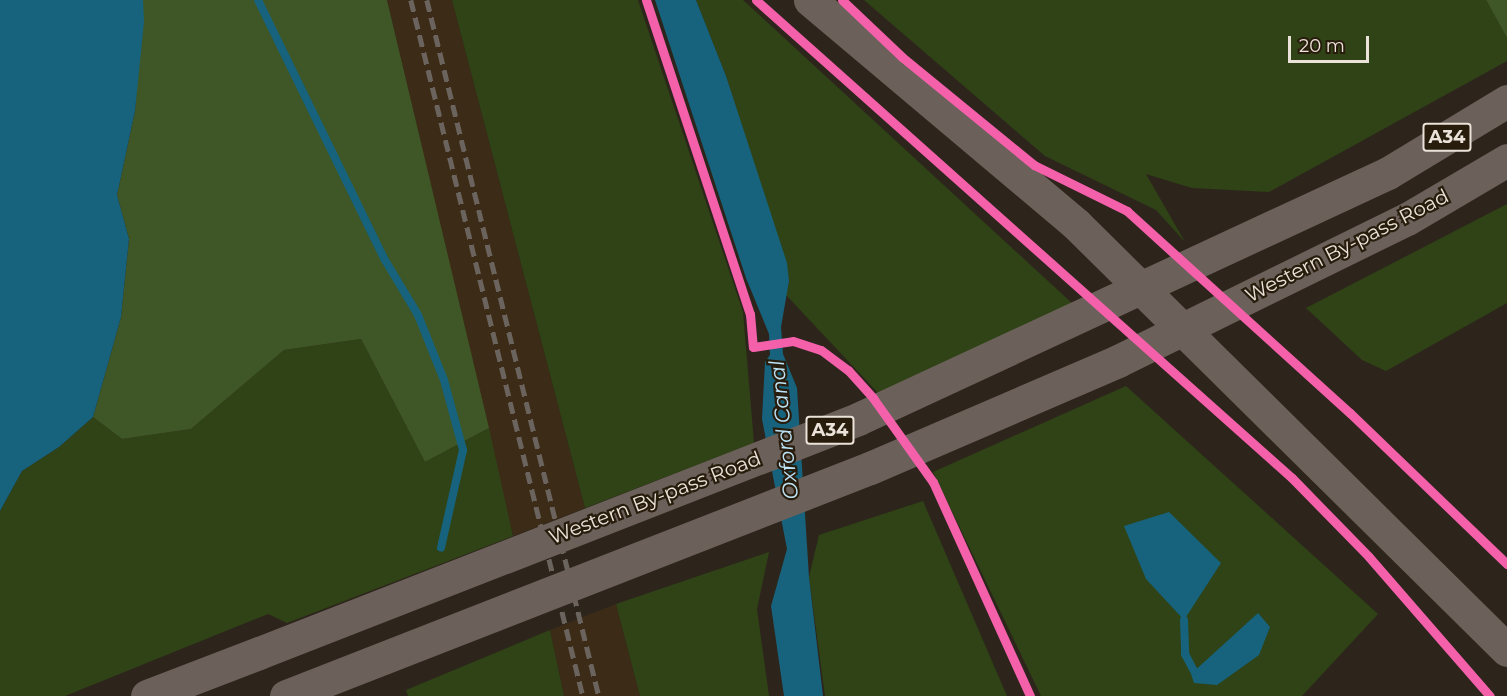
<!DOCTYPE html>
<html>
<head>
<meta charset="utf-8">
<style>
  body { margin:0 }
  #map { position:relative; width:1507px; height:696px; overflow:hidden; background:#2d251c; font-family:Montserrat,sans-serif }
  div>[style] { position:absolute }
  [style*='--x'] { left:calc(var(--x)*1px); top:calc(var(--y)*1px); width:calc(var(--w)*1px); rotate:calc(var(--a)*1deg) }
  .built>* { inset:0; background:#3c2c17 }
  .green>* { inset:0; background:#2f4316 }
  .forest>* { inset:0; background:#3f5626 }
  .water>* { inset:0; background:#17637d }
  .stream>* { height:8px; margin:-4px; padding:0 4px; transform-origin:4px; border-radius:4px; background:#17637d }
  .highway>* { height:33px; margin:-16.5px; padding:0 16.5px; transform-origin:16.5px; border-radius:16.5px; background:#6c605a }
  .rail>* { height:4.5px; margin-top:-2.25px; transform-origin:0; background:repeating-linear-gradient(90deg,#6b645e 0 12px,transparent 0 18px) }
  .highway-bridge>* { height:33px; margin:-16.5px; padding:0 16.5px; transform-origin:16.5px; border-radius:16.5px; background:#6c605a }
  .cycleway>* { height:9px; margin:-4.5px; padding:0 4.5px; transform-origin:4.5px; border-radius:4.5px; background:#f560ab }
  span { translate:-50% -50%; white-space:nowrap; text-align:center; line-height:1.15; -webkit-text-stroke:4.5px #281c0c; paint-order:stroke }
  .shield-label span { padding:2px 4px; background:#281c0c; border:2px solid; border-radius:4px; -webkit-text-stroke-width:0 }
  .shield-label { font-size:18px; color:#ebe3d9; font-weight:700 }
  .street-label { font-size:20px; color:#ebe3d9 }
  .water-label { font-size:21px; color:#bde3f6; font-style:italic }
  .scale { position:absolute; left:1288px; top:36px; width:81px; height:27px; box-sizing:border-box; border:3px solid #ebe3d9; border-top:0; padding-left:8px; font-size:18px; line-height:21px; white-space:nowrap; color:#ebe3d9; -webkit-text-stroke:4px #281c0c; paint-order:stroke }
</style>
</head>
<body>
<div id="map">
  <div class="built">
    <i style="clip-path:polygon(387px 0,452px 0,585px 508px,513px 536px)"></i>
    <i style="clip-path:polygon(616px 604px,640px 696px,564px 696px,550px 630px)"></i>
  </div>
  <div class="green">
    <i style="clip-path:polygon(452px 0,638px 0,743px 312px,754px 443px,585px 508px)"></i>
    <i style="clip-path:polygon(696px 0,743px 0,1074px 305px,880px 395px,786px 295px,789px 281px,726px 76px)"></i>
    <i style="clip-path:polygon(864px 0,1486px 0,1507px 38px,1507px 61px,1269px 192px,1192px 188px,1146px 174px,1185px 242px,1156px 210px,1045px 156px)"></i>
    <i style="clip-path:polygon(1507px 204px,1507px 303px,1386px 371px,1362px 360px,1306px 308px)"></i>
    <i style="clip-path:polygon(361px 339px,425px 462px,489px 428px,513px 536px,287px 623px,268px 614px,65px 696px,0 696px,0 511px,22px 471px,59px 447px,93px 417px,122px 439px,191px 429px,284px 350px)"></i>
    <i style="clip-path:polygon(1126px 386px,1378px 614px,1302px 696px,1041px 696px,933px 472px)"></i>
    <i style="clip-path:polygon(923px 501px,1007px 696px,825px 696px,809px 577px,819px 535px)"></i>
    <i style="clip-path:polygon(769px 552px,757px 609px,769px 696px,640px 696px,616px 604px)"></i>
    <i style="clip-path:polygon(550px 630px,564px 696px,408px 696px,406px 690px)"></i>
  </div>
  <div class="forest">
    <i style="clip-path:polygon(143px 0,387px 0,489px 428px,425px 462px,361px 339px,284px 350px,191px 429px,122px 439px,93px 417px,121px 317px,129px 239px,117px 195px,135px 111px)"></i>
    <i style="clip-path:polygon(1486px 0,1507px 0,1507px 38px)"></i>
  </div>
  <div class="water">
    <i style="clip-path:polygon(0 0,143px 0,144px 22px,135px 111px,117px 195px,129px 239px,121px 317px,93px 417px,59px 447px,22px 471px,0 511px)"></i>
    <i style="clip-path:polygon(655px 0,696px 0,726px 76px,787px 263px,789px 281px,781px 327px,783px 354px,797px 388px,809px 577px,823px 696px,784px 696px,771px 606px,787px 549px,762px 419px,765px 362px,770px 355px,769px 334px,746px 278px)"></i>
    <i style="clip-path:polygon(1169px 512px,1221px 563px,1184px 620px,1146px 579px,1124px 526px)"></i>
    <i style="clip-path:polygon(1258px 613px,1270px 627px,1259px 655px,1217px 685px,1194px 683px,1191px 674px)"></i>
  </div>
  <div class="stream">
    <i style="--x:258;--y:0;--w:289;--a:64"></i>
    <i style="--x:385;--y:260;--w:64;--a:59"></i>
    <i style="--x:418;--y:315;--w:70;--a:68.2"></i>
    <i style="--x:444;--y:380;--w:73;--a:74.8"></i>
    <i style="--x:463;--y:450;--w:100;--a:102.7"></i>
    <i style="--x:1184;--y:620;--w:34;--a:88"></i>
    <i style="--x:1185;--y:654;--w:19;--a:62"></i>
  </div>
  <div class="highway">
    <i style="--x:810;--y:0;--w:348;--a:40.1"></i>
    <i style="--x:1076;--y:224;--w:606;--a:44.67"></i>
    <i style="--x:1388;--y:173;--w:139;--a:-31.2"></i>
    <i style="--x:1407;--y:219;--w:116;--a:-30.5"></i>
    <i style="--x:147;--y:696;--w:120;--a:-21"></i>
  </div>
  <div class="rail">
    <i style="--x:411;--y:0;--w:717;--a:76.12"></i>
    <i style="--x:427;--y:0;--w:717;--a:76.12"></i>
  </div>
  <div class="highway-bridge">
    <i style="--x:259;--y:653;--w:643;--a:-21.34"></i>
    <i style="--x:858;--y:419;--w:584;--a:-24.9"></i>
    <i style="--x:286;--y:696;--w:627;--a:-21.33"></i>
    <i style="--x:870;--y:468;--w:270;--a:-23.3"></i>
    <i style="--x:1118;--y:361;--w:322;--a:-26.2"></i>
  </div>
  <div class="cycleway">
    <i style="--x:646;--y:0;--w:331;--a:71.7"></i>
    <i style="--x:750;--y:314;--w:33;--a:85"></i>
    <i style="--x:753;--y:347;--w:40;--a:-8.5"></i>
    <i style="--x:793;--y:341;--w:29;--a:18"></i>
    <i style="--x:821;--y:350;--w:34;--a:37"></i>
    <i style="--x:848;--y:370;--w:38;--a:48"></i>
    <i style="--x:873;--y:398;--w:103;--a:54.5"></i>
    <i style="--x:933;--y:482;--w:235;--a:65.6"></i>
    <i style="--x:756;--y:0;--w:718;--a:41.73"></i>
    <i style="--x:1292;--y:478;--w:110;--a:45.7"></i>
    <i style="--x:1369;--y:557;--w:184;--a:49"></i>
    <i style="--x:842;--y:0;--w:83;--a:43.5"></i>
    <i style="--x:902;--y:57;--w:171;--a:39.3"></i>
    <i style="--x:1034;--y:165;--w:104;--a:26.3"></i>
    <i style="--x:1127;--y:211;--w:301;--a:42.2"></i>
    <i style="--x:1350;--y:413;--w:218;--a:43.9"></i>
  </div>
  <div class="shield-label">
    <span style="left:1447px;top:137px">A34</span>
    <span style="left:830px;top:430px">A34</span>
  </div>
  <div class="street-label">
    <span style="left:1347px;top:246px;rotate:-27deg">Western By-pass Road</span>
    <span style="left:655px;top:498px;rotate:-21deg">Western By-pass Road</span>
  </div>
  <div class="water-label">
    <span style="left:784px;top:430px;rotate:-96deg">Oxford Canal</span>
  </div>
  <div class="scale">20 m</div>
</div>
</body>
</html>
